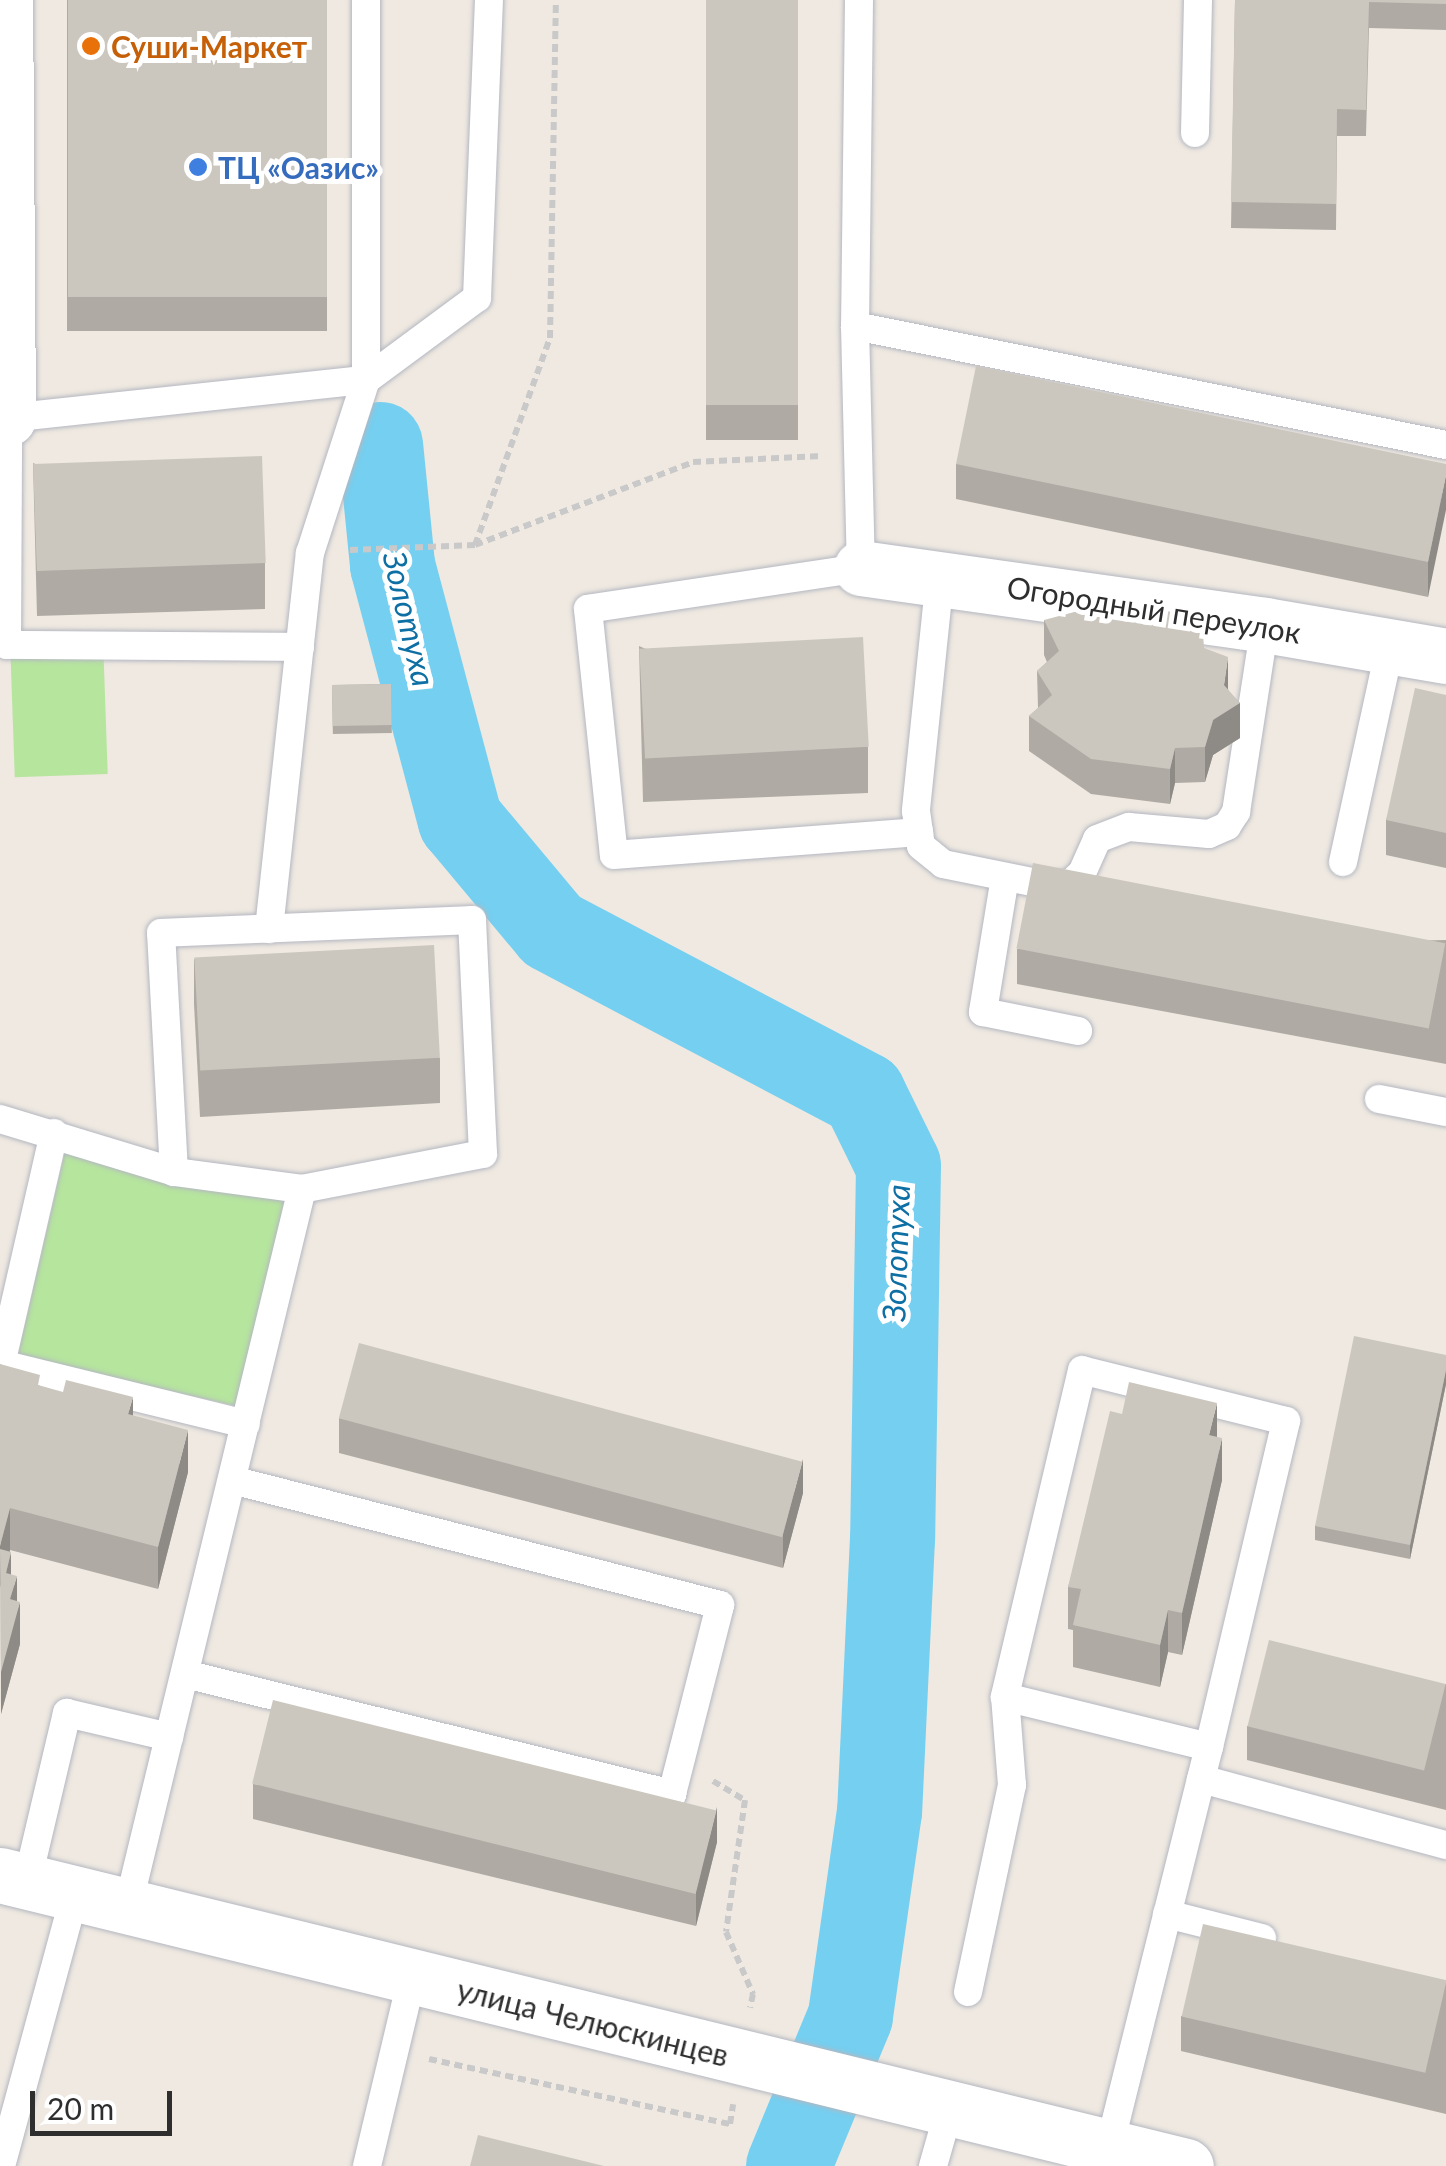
<!DOCTYPE html>
<html>
<head>
<meta charset="utf-8">
<style>
  body { margin:0 }
  #map { position:relative; width:1446px; height:2166px; overflow:hidden; background:#efe9e1; font-family:Lato,sans-serif }
  div>[style] { position:absolute }
  [style*='--x'] { left:calc(var(--x)*1px); top:calc(var(--y)*1px); width:calc(var(--w)*1px); rotate:calc(var(--a)*1deg) }
  .green>* { inset:0; background:#b6e59e; transform-origin:0 0 }
  .river>* { height:85px; margin:-42.5px; padding:0 42.5px; transform-origin:42.5px; border-radius:42.5px; background:#75cff0 }
  .path>* { height:6px; margin-top:-3px; transform-origin:0; background:repeating-linear-gradient(90deg,#c9c9c9 0 8px,transparent 0 13px) }
  .roads { filter:drop-shadow(0 0 2px #b4b7c1) drop-shadow(0 0 2px #b4b7c1) }
  .lane>* { height:28px; margin:-14px; padding:0 14px; transform-origin:14px; border-radius:14px; background:#fff }
  .street>* { height:55px; margin:-27.5px; padding:0 27.5px; transform-origin:27.5px; border-radius:27.5px; background:#fff }
  .wall>* { inset:0; background:#afaba4; transform-origin:0 0 }
  .shaded-wall>* { inset:0; background:#8e8b86 }
  .building>* { inset:0; background:#cbc7bf; transform-origin:0 0 }
  .dots>* { width:28px; height:28px; translate:-50% -50%; box-sizing:border-box; border:5px solid #fff; border-radius:50% }
  span { translate:-50% -50%; white-space:nowrap; text-align:center; line-height:1.15; -webkit-text-stroke:10px #fff; paint-order:stroke }
  .food-label { font-size:30px; color:#c56008; font-weight:700 }
  .left { translate:0 -50%; text-align:left }
  .shop-label { font-size:30px; color:#366cbe; font-weight:700 }
  .street-label { font-size:30px; color:#2e2e2e }
  .water-label { font-size:32px; color:#0d6fa3; font-style:italic }
  .scale { position:absolute; left:30px; top:2091px; width:142px; height:45px; box-sizing:border-box; border:5px solid #2e2e2e; border-top:0; padding-left:12px; font-size:30px; line-height:35px; white-space:nowrap; color:#2e2e2e; -webkit-text-stroke:8px #fff; paint-order:stroke }
</style>
</head>
<body>
<div id="map">
  <div class="green">
    <i style="left:103px;top:639px;width:135px;height:93px;rotate:88deg"></i>
    <i style="left:66px;top:1147px;width:225px;height:214px;rotate:13deg"></i>
  </div>
  <div class="river">
    <i style="--x:380;--y:444;--w:122;--a:84.3"></i>
    <i style="--x:392;--y:565;--w:264;--a:75.1"></i>
    <i style="--x:460;--y:820;--w:143;--a:50.1"></i>
    <i style="--x:552;--y:930;--w:352;--a:27.8"></i>
    <i style="--x:863;--y:1094;--w:79;--a:63.8"></i>
    <i style="--x:898;--y:1165;--w:373;--a:90.9"></i>
    <i style="--x:892;--y:1538;--w:273;--a:92.7"></i>
    <i style="--x:879;--y:1811;--w:207;--a:98.1"></i>
    <i style="--x:850;--y:2016;--w:162;--a:112.5"></i>
  </div>
  <div class="path">
    <i style="--x:475;--y:545;--w:220;--a:-70.1"></i>
    <i style="--x:550;--y:338;--w:338;--a:-89"></i>
    <i style="--x:350;--y:550;--w:125;--a:-2.3"></i>
    <i style="--x:475;--y:545;--w:233;--a:-20.8"></i>
    <i style="--x:693;--y:462;--w:129;--a:-2.7"></i>
    <i style="--x:713;--y:1781;--w:37;--a:31"></i>
    <i style="--x:745;--y:1800;--w:133;--a:98.2"></i>
    <i style="--x:726;--y:1932;--w:68;--a:66.5"></i>
    <i style="--x:753;--y:1994;--w:14;--a:102"></i>
    <i style="--x:429;--y:2059;--w:308;--a:12.2"></i>
    <i style="--x:730;--y:2124;--w:20;--a:-81"></i>
  </div>
  <div class="roads">
    <div class="lane">
      <i style="--x:859;--y:0;--w:326;--a:90.7"></i>
      <i style="--x:855;--y:326;--w:242;--a:88.6"></i>
      <i style="--x:861;--y:568;--w:276;--a:171.5"></i>
      <i style="--x:588;--y:609;--w:247;--a:84"></i>
      <i style="--x:614;--y:855;--w:306;--a:-4.3"></i>
      <i style="--x:1195;--y:133;--w:133;--a:-88.7"></i>
      <i style="--x:855;--y:326;--w:603;--a:11.38"></i>
      <i style="--x:940;--y:577;--w:235;--a:95.9"></i>
      <i style="--x:916;--y:811;--w:35;--a:82"></i>
      <i style="--x:921;--y:846;--w:28;--a:39"></i>
      <i style="--x:943;--y:864;--w:111;--a:11.4"></i>
      <i style="--x:1052;--y:886;--w:18;--a:-6"></i>
      <i style="--x:1070;--y:884;--w:16;--a:-43"></i>
      <i style="--x:1082;--y:873;--w:37;--a:-66"></i>
      <i style="--x:1097;--y:839;--w:34;--a:-21"></i>
      <i style="--x:1129;--y:827;--w:80;--a:5"></i>
      <i style="--x:1209;--y:834;--w:20;--a:-24"></i>
      <i style="--x:1227;--y:826;--w:17;--a:-57"></i>
      <i style="--x:1236;--y:812;--w:189;--a:-81.2"></i>
      <i style="--x:300;--y:647;--w:293;--a:-179.6"></i>
      <i style="--x:7;--y:645;--w:227;--a:-89.7"></i>
      <i style="--x:8;--y:418;--w:360;--a:-6.1"></i>
      <i style="--x:366;--y:380;--w:138;--a:-36.5"></i>
      <i style="--x:477;--y:298;--w:298;--a:-87.7"></i>
      <i style="--x:1343;--y:862;--w:221;--a:-77.7"></i>
      <i style="--x:1005;--y:877;--w:137;--a:99.3"></i>
      <i style="--x:983;--y:1012;--w:97;--a:11.3"></i>
      <i style="--x:269;--y:929;--w:378;--a:-83.8"></i>
      <i style="--x:310;--y:553;--w:182;--a:-72.1"></i>
      <i style="--x:366;--y:380;--w:380;--a:-90"></i>
      <i style="--x:1379;--y:1099;--w:68;--a:11"></i>
      <i style="--x:0;--y:1119;--w:182;--a:16.9"></i>
      <i style="--x:54;--y:1133;--w:237;--a:102.9"></i>
      <i style="--x:1;--y:1364;--w:252;--a:13.8"></i>
      <i style="--x:185;--y:1674;--w:502;--a:13.84"></i>
      <i style="--x:672;--y:1794;--w:195;--a:-75.7"></i>
      <i style="--x:720;--y:1605;--w:504;--a:-165.63"></i>
      <i style="--x:1201;--y:1779;--w:254;--a:15.1"></i>
      <i style="--x:27;--y:1882;--w:174;--a:-76.7"></i>
      <i style="--x:67;--y:1713;--w:105;--a:13.2"></i>
      <i style="--x:128;--y:1906;--w:738;--a:-76.36"></i>
      <i style="--x:302;--y:1189;--w:129;--a:-172.4"></i>
      <i style="--x:174;--y:1172;--w:239;--a:-93.1"></i>
      <i style="--x:161;--y:933;--w:311;--a:-2.4"></i>
      <i style="--x:472;--y:920;--w:234;--a:87.3"></i>
      <i style="--x:483;--y:1154;--w:184;--a:169.1"></i>
      <i style="--x:1167;--y:1914;--w:98;--a:14.2"></i>
      <i style="--x:968;--y:1992;--w:212;--a:-78"></i>
      <i style="--x:1012;--y:1785;--w:88;--a:-94.5"></i>
      <i style="--x:1109;--y:2148;--w:413;--a:-76"></i>
      <i style="--x:1209;--y:1747;--w:335;--a:-76.7"></i>
      <i style="--x:1286;--y:1421;--w:210;--a:-166"></i>
      <i style="--x:1082;--y:1370;--w:336;--a:103.3"></i>
      <i style="--x:1005;--y:1697;--w:210;--a:13.8"></i>
      <i style="--x:1;--y:2166;--w:282;--a:-74.8"></i>
      <i style="--x:367;--y:2166;--w:194;--a:-76.6"></i>
      <i style="--x:933;--y:2166;--w:58;--a:-74.1"></i>
    </div>
    <div class="street">
      <i style="--x:0;--y:418;--w:8;--a:0"></i>
      <i style="--x:8;--y:418;--w:418;--a:-90.4"></i>
      <i style="--x:861;--y:568;--w:408;--a:8"></i>
      <i style="--x:1265;--y:625;--w:184;--a:9.7"></i>
      <i style="--x:0;--y:1875;--w:1221;--a:13.79"></i>
    </div>
  </div>
  <div class="wall">
    <i style="left:67px;top:0;width:260px;height:331px"></i>
    <i style="left:706px;top:0;width:92px;height:440px"></i>
    <i style="clip-path:polygon(1235px 0,1446px 0,1446px 30px,1369px 28px,1366px 136px,1337px 136px,1336px 230px,1231px 228px)"></i>
    <i style="clip-path:polygon(33px 463px,265px 563px,265px 609px,37px 616px)"></i>
    <i style="clip-path:polygon(956px 464px,1446px 464px,1428px 597px,956px 499px)"></i>
    <i style="clip-path:polygon(1044px 620px,1204px 648px,1228px 689px,1240px 738px,1213px 755px,1205px 782px,1175px 783px,1170px 804px,1091px 794px,1029px 751px,1029px 716px,1038px 708px,1037px 671px,1047px 662px,1044px 655px)"></i>
    <i style="clip-path:polygon(639px 646px,868px 747px,868px 793px,643px 802px)"></i>
    <i style="left:391px;top:684px;width:49px;height:59px;rotate:89deg"></i>
    <i style="clip-path:polygon(1446px 695px,1446px 868px,1386px 855px,1386px 820px)"></i>
    <i style="clip-path:polygon(1446px 940px,1446px 1064px,1017px 984px,1017px 949px)"></i>
    <i style="clip-path:polygon(194px 959px,440px 1058px,440px 1103px,200px 1117px,194px 1004px)"></i>
    <i style="clip-path:polygon(1446px 1355px,1446px 1384px,1410px 1559px,1315px 1540px,1315px 1526px)"></i>
    <i style="clip-path:polygon(0 1364px,40px 1386px,133px 1416px,188px 1472px,158px 1589px,10px 1550px,11px 1574px,17px 1601px,20px 1644px,1px 1714px)"></i>
    <i style="clip-path:polygon(1122px 1414px,1217px 1437px,1222px 1480px,1182px 1655px,1168px 1652px,1160px 1687px,1073px 1667px,1073px 1630px,1068px 1629px,1068px 1587px)"></i>
    <i style="clip-path:polygon(339px 1418px,803px 1493px,783px 1568px,339px 1453px)"></i>
    <i style="clip-path:polygon(1446px 1684px,1446px 1810px,1247px 1760px,1247px 1726px)"></i>
    <i style="clip-path:polygon(253px 1784px,717px 1842px,696px 1926px,253px 1819px)"></i>
    <i style="clip-path:polygon(1446px 1982px,1446px 2114px,1181px 2051px,1181px 2016px)"></i>
  </div>
  <div class="shaded-wall">
    <i style="clip-path:polygon(1446px 475px,1446px 510px,1428px 597px,1428px 562px)"></i>
    <i style="clip-path:polygon(1228px 657px,1228px 692px,1240px 703px,1240px 738px,1213px 755px,1205px 782px,1205px 747px,1224px 685px)"></i>
    <i style="clip-path:polygon(1175px 748px,1175px 783px,1170px 804px,1170px 769px)"></i>
    <i style="clip-path:polygon(1446px 1370px,1446px 1384px,1410px 1559px,1410px 1545px)"></i>
    <i style="clip-path:polygon(133px 1397px,133px 1439px,128px 1414px)"></i>
    <i style="clip-path:polygon(1217px 1403px,1217px 1445px,1209px 1435px)"></i>
    <i style="clip-path:polygon(188px 1430px,188px 1472px,158px 1589px,158px 1547px)"></i>
    <i style="clip-path:polygon(1222px 1438px,1222px 1480px,1182px 1655px,1182px 1613px)"></i>
    <i style="clip-path:polygon(803px 1459px,803px 1493px,783px 1568px,783px 1534px)"></i>
    <i style="clip-path:polygon(10px 1508px,10px 1550px,0 1588px,0 1546px)"></i>
    <i style="clip-path:polygon(11px 1552px,11px 1594px,6px 1573px)"></i>
    <i style="clip-path:polygon(17px 1576px,17px 1611px,20px 1602px,20px 1644px,1px 1714px,1px 1672px,10px 1599px)"></i>
    <i style="clip-path:polygon(1168px 1610px,1168px 1652px,1160px 1687px,1160px 1645px)"></i>
    <i style="clip-path:polygon(717px 1807px,717px 1842px,696px 1926px,696px 1891px)"></i>
  </div>
  <div class="building">
    <i style="left:68px;top:0;width:259px;height:297px"></i>
    <i style="left:706px;top:0;width:92px;height:405px"></i>
    <i style="clip-path:polygon(1235px 0,1446px 0,1446px 4px,1369px 2px,1366px 110px,1337px 109px,1336px 204px,1231px 202px)"></i>
    <i style="clip-path:polygon(976px 366px,1446px 464px,1446px 475px,1428px 562px,956px 464px)"></i>
    <i style="left:262px;top:456px;width:107px;height:229px;rotate:88deg"></i>
    <i style="clip-path:polygon(1116px 601px,1202px 618px,1204px 648px,1228px 657px,1224px 685px,1240px 703px,1213px 720px,1205px 747px,1175px 748px,1170px 769px,1091px 759px,1029px 716px,1052px 695px,1037px 671px,1059px 651px,1044px 620px)"></i>
    <i style="left:863px;top:637px;width:110px;height:224px;rotate:87deg"></i>
    <i style="left:391px;top:684px;width:41px;height:59px;rotate:89deg"></i>
    <i style="clip-path:polygon(1415px 688px,1446px 695px,1446px 833px,1386px 820px)"></i>
    <i style="left:1033px;top:863px;width:420px;height:87px;rotate:11deg"></i>
    <i style="left:434px;top:945px;width:113px;height:240px;rotate:87deg"></i>
    <i style="clip-path:polygon(1354px 1336px,1446px 1355px,1446px 1370px,1410px 1545px,1315px 1526px)"></i>
    <i style="left:359px;top:1343px;width:459px;height:78px;rotate:15deg"></i>
    <i style="clip-path:polygon(0 1364px,40px 1375px,38px 1385px,63px 1392px,66px 1380px,133px 1397px,128px 1414px,188px 1430px,158px 1547px,10px 1508px,0 1546px)"></i>
    <i style="clip-path:polygon(1129px 1382px,1217px 1403px,1209px 1435px,1222px 1438px,1182px 1613px,1168px 1610px,1160px 1645px,1073px 1625px,1081px 1589px,1068px 1587px,1110px 1411px,1122px 1414px)"></i>
    <i style="clip-path:polygon(0 1549px,11px 1552px,6px 1573px,17px 1576px,10px 1599px,20px 1602px,1px 1672px)"></i>
    <i style="left:1269px;top:1640px;width:182px;height:89px;rotate:14deg"></i>
    <i style="left:273px;top:1700px;width:457px;height:86px;rotate:14deg"></i>
    <i style="left:1203px;top:1924px;width:250px;height:95px;rotate:13deg"></i>
    <i style="clip-path:polygon(478px 2135px,604px 2166px,470px 2166px)"></i>
  </div>
  <div class="dots">
    <i style="left:91px;top:46px;background:#e8710a"></i>
    <i style="left:198px;top:167px;background:#3f7fe0"></i>
  </div>
  <div class="food-label">
    <span class="left" style="left:111px;top:46px">Суши-Маркет</span>
  </div>
  <div class="shop-label">
    <span class="left" style="left:218px;top:167px">ТЦ «Оазис»</span>
  </div>
  <div class="street-label">
    <span style="left:1154px;top:609px;rotate:9deg">Огородный переулок</span>
    <span style="left:593px;top:2022px;rotate:14deg">улица Челюскинцев</span>
  </div>
  <div class="water-label">
    <span style="left:409px;top:619px;rotate:77deg">Золотуха</span>
    <span style="left:896px;top:1253px;rotate:-88deg">Золотуха</span>
  </div>
  <div class="scale">20 m</div>
</div>
</body>
</html>
